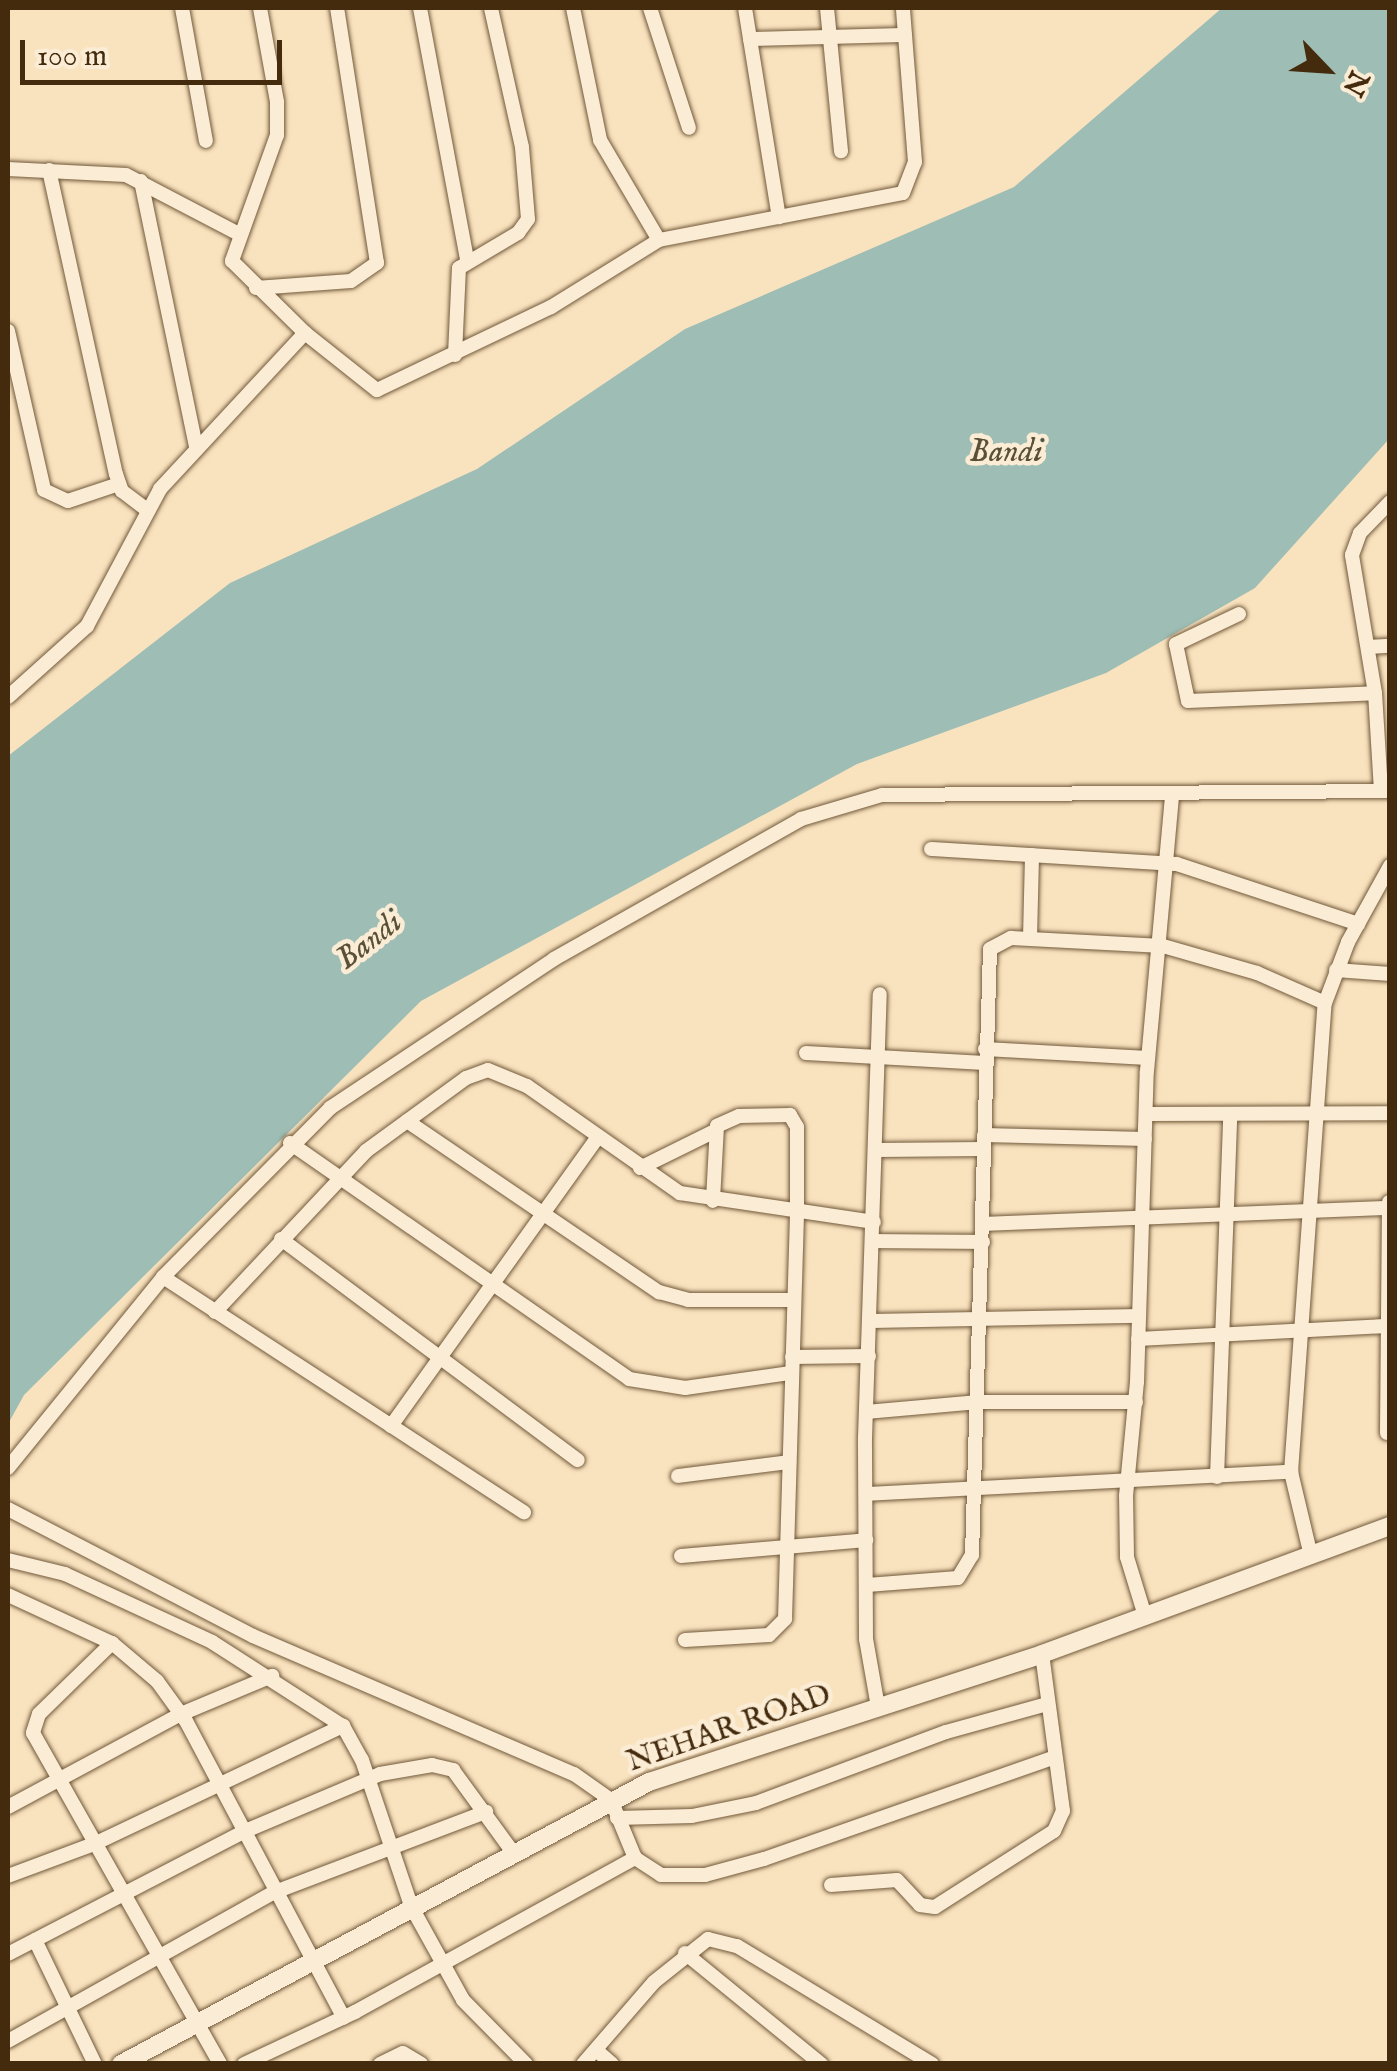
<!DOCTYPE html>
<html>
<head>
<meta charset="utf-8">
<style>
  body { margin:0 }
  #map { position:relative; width:1397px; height:2071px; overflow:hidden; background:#f9e2be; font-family:"IM FELL English",serif }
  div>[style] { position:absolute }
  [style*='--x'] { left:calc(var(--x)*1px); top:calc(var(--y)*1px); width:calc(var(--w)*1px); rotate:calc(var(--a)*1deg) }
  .water>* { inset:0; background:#9ebdb4 }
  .roads { filter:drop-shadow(0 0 2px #71593a) drop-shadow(0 0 2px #71593a) }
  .minor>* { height:14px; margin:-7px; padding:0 7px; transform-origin:7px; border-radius:7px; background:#fbecd5 }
  .tertiary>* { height:18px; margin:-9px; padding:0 9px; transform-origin:9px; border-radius:9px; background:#fbecd5 }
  span { translate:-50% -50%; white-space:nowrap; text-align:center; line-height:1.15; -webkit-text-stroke:9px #fbecd5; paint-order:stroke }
  .street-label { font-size:30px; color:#442b0e }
  .water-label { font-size:32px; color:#5a5038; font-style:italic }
  .frame { position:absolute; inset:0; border:10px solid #442b0e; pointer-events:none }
  .north { position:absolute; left:1277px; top:20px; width:100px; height:100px; -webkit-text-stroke:8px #fbecd5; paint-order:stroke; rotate:115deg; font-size:28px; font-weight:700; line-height:40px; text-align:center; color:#442b0e }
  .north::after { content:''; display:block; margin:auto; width:35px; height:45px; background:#442b0e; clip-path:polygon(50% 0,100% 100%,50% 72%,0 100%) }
  .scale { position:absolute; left:20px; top:40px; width:262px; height:45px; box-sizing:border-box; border:5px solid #442b0e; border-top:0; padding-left:12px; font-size:30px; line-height:35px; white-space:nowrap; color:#442b0e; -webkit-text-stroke:8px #fbecd5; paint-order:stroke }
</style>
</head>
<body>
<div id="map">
  <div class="water">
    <i style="clip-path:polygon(1222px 8px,1389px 8px,1389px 439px,1255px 588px,1106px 673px,857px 764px,421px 1001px,24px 1395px,8px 1424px,8px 756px,230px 583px,477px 469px,685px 329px,1014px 187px)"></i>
  </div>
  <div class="roads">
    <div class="minor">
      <i style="--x:182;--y:8;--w:135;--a:79.8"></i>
      <i style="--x:260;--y:8;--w:96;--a:79.7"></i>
      <i style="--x:277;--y:102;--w:33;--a:90"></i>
      <i style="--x:277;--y:135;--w:134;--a:109.7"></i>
      <i style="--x:232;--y:261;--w:103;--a:44.6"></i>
      <i style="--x:305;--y:333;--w:92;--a:38.4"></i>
      <i style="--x:377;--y:390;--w:193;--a:-25.5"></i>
      <i style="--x:551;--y:307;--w:127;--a:-31.8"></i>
      <i style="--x:659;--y:240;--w:248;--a:-10.9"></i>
      <i style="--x:903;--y:193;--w:33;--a:-69"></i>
      <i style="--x:915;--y:162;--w:154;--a:-94.5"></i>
      <i style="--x:420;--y:8;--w:254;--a:79.4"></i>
      <i style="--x:573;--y:8;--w:135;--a:78.4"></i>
      <i style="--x:600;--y:140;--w:116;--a:59.5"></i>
      <i style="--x:650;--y:8;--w:126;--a:72"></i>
      <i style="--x:745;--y:8;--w:212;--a:80.8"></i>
      <i style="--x:827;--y:8;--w:144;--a:84.4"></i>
      <i style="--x:750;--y:39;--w:155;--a:-1.5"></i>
      <i style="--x:8;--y:169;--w:118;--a:2.9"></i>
      <i style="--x:126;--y:175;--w:125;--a:27.6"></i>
      <i style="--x:49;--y:170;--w:311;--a:77.6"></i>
      <i style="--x:116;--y:474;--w:18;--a:71"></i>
      <i style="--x:122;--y:491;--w:30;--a:37"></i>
      <i style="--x:141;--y:181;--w:272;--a:78.3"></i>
      <i style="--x:256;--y:288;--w:95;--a:-4.2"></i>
      <i style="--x:351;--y:281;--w:32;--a:-35"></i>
      <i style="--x:377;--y:263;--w:258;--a:-98.9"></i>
      <i style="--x:8;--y:331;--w:163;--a:77.2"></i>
      <i style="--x:44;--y:490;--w:26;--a:25"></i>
      <i style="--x:68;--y:501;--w:54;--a:-18.4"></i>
      <i style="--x:455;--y:355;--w:87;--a:-87.4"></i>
      <i style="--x:459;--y:268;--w:69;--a:-30.7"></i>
      <i style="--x:518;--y:233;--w:17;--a:-54"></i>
      <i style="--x:528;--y:219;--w:72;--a:-94.8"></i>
      <i style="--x:522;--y:147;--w:142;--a:-102.6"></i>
      <i style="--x:1239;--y:614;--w:70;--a:154.5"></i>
      <i style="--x:1176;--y:644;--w:58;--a:78.1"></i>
      <i style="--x:1188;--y:701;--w:187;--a:-2.4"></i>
      <i style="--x:1368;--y:647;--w:22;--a:-3"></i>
      <i style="--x:8;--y:697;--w:106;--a:-41.9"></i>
      <i style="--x:87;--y:626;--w:155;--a:-61.9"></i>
      <i style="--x:160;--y:489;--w:213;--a:-47.1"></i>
      <i style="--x:1381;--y:791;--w:98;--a:-93.5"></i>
      <i style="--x:1375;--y:693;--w:140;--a:-99.5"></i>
      <i style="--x:1352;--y:555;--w:23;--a:-70"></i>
      <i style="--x:1360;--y:533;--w:43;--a:-45.9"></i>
      <i style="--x:931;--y:849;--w:246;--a:3.5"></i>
      <i style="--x:1177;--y:864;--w:191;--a:18.3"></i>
      <i style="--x:1030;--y:938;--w:83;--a:-88.6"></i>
      <i style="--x:1336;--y:970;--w:54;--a:4.2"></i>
      <i style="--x:985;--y:1049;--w:163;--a:3.2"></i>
      <i style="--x:806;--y:1053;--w:179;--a:3.2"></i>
      <i style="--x:1146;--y:1114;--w:244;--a:-0.2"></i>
      <i style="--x:407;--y:1121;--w:305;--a:34.2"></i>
      <i style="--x:659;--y:1292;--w:30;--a:15"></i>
      <i style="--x:688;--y:1300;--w:106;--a:0"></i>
      <i style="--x:984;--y:1135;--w:161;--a:1.4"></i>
      <i style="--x:290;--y:1143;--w:413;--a:34.8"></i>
      <i style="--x:629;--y:1379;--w:57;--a:9.1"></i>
      <i style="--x:685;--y:1388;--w:107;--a:-8.1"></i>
      <i style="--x:877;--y:1150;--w:107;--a:-0.5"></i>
      <i style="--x:640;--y:1168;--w:81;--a:-26.3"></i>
      <i style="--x:983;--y:1224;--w:407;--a:-2.3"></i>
      <i style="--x:281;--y:1239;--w:370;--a:36.7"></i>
      <i style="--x:874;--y:1241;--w:109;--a:0.5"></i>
      <i style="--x:163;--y:1277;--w:431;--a:33.1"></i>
      <i style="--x:215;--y:1312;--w:221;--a:-46.8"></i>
      <i style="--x:366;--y:1151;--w:124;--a:-36.1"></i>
      <i style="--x:466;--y:1078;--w:23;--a:-20"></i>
      <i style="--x:488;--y:1070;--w:42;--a:22.3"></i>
      <i style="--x:527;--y:1086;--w:187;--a:35"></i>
      <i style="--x:680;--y:1193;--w:196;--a:8.5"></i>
      <i style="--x:872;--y:1321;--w:267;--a:-1.1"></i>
      <i style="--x:1138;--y:1339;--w:252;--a:-3"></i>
      <i style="--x:792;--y:1357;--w:77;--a:-0.7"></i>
      <i style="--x:866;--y:1412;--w:113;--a:-5.1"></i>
      <i style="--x:979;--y:1402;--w:157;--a:0"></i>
      <i style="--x:391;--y:1426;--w:354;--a:-54.4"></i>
      <i style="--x:1387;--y:1433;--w:231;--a:-89.5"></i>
      <i style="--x:8;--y:1468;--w:246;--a:-50.9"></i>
      <i style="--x:163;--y:1277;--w:238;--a:-45.3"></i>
      <i style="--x:330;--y:1108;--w:269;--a:-33.6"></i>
      <i style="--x:554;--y:959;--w:284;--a:-29.5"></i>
      <i style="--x:801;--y:819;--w:84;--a:-16.5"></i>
      <i style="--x:882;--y:795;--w:508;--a:-0.45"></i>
      <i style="--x:678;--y:1476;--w:112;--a:-7.2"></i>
      <i style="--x:1217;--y:1477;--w:363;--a:-87.9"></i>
      <i style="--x:866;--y:1494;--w:426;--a:-3"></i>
      <i style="--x:8;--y:1509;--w:276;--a:27.4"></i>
      <i style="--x:253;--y:1636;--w:349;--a:23.3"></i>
      <i style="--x:574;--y:1774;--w:45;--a:35.1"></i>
      <i style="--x:611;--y:1800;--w:63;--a:67.5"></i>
      <i style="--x:635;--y:1858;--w:31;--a:33"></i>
      <i style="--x:661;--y:1875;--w:44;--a:0"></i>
      <i style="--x:705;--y:1875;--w:61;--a:-15.2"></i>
      <i style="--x:764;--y:1859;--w:306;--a:-19.3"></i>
      <i style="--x:681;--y:1556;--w:186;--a:-4.9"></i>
      <i style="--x:1311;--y:1556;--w:86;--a:-103.4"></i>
      <i style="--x:1291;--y:1472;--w:470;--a:-85.9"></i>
      <i style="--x:1325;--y:1003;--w:65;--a:-69.3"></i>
      <i style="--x:1348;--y:942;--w:87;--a:-61.1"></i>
      <i style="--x:8;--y:1560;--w:59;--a:13.8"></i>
      <i style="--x:65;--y:1574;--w:162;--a:24.8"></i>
      <i style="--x:212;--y:1642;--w:156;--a:32.7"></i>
      <i style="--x:343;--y:1726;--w:39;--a:61"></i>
      <i style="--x:362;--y:1760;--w:154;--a:71.4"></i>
      <i style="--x:411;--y:1906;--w:107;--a:61"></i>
      <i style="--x:463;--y:2000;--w:90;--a:45.5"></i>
      <i style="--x:867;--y:1585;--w:91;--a:-4.4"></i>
      <i style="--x:958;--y:1578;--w:27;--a:-59"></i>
      <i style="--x:972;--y:1555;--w:606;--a:-88.3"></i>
      <i style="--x:990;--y:949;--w:24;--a:-28"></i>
      <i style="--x:1011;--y:938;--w:152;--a:3"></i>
      <i style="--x:1163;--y:946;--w:98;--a:16"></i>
      <i style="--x:1257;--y:973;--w:74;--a:23.8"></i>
      <i style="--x:8;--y:1595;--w:115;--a:24.8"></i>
      <i style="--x:112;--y:1643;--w:59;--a:40.2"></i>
      <i style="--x:157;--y:1681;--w:49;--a:54.1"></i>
      <i style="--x:186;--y:1721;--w:336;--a:62"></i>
      <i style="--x:1145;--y:1616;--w:62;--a:-107"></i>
      <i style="--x:1127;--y:1557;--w:61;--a:-90.9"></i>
      <i style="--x:1126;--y:1496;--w:115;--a:-84.5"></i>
      <i style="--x:1137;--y:1382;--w:311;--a:-88.2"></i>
      <i style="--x:1147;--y:1071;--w:278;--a:-84.8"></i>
      <i style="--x:685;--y:1640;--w:84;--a:-3.4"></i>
      <i style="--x:769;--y:1635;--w:23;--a:-45"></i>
      <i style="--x:785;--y:1619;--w:406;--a:-88.3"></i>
      <i style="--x:797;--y:1213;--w:86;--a:-90"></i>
      <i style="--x:797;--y:1127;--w:14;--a:-120"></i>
      <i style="--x:790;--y:1115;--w:51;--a:178.9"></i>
      <i style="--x:739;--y:1116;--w:24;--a:156"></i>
      <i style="--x:717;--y:1126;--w:75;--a:93.1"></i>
      <i style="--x:112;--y:1643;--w:102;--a:135.8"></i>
      <i style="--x:39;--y:1714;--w:20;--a:108"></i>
      <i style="--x:33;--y:1733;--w:380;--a:60.5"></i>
      <i style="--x:878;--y:1707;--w:69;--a:-100"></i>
      <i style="--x:866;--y:1639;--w:201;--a:-90.3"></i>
      <i style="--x:865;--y:1438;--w:444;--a:-88.1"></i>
      <i style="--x:8;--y:1807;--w:196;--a:-28.3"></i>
      <i style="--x:181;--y:1714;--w:99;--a:-22.7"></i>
      <i style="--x:617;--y:1818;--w:75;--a:-1.5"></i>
      <i style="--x:692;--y:1816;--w:65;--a:-11.5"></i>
      <i style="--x:756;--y:1803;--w:203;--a:-20.5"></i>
      <i style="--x:946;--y:1732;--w:105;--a:-15.5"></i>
      <i style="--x:8;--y:1876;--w:92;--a:-20.4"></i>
      <i style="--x:94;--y:1844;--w:276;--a:-25.4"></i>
      <i style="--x:831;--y:1885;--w:66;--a:-4.3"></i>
      <i style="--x:897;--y:1880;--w:34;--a:47"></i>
      <i style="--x:920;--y:1905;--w:15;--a:8"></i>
      <i style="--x:935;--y:1907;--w:141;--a:-32.6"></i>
      <i style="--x:1054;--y:1831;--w:22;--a:-66"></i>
      <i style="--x:1063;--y:1811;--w:158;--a:-97.6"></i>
      <i style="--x:35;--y:1940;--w:138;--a:64.2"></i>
      <i style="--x:685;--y:1953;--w:176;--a:39.2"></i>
      <i style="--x:8;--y:1954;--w:265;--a:-27.4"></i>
      <i style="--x:243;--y:1832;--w:149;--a:-22.9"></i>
      <i style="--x:380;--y:1774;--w:53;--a:-9.8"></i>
      <i style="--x:432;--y:1765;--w:22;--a:13"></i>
      <i style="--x:453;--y:1770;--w:100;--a:53.9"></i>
      <i style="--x:8;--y:2041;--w:306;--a:-29.2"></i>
      <i style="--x:275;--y:1892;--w:226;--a:-20.8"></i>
      <i style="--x:596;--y:2050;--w:21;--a:41"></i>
      <i style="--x:244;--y:2064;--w:123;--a:-25.1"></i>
      <i style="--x:355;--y:2012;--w:320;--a:-28.8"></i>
      <i style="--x:380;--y:2064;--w:25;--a:-26"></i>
      <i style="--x:403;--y:2053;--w:21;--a:31"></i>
      <i style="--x:583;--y:2064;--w:108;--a:-49.1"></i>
      <i style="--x:654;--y:1982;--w:69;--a:-38.5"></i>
      <i style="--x:708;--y:1939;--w:30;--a:14"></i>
      <i style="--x:737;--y:1946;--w:228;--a:31.2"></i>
    </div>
    <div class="tertiary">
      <i style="--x:121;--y:2064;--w:599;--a:-28.11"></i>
      <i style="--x:649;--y:1782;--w:413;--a:-18"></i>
      <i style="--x:1042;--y:1654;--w:371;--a:-20.2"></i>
    </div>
  </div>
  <div class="street-label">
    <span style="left:729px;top:1729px;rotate:-19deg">NEHAR ROAD</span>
  </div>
  <div class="water-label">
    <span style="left:1006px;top:453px">Bandi</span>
    <span style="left:370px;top:942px;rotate:-38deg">Bandi</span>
  </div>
  <div class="frame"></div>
  <div class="north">N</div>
  <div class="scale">100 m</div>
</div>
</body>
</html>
